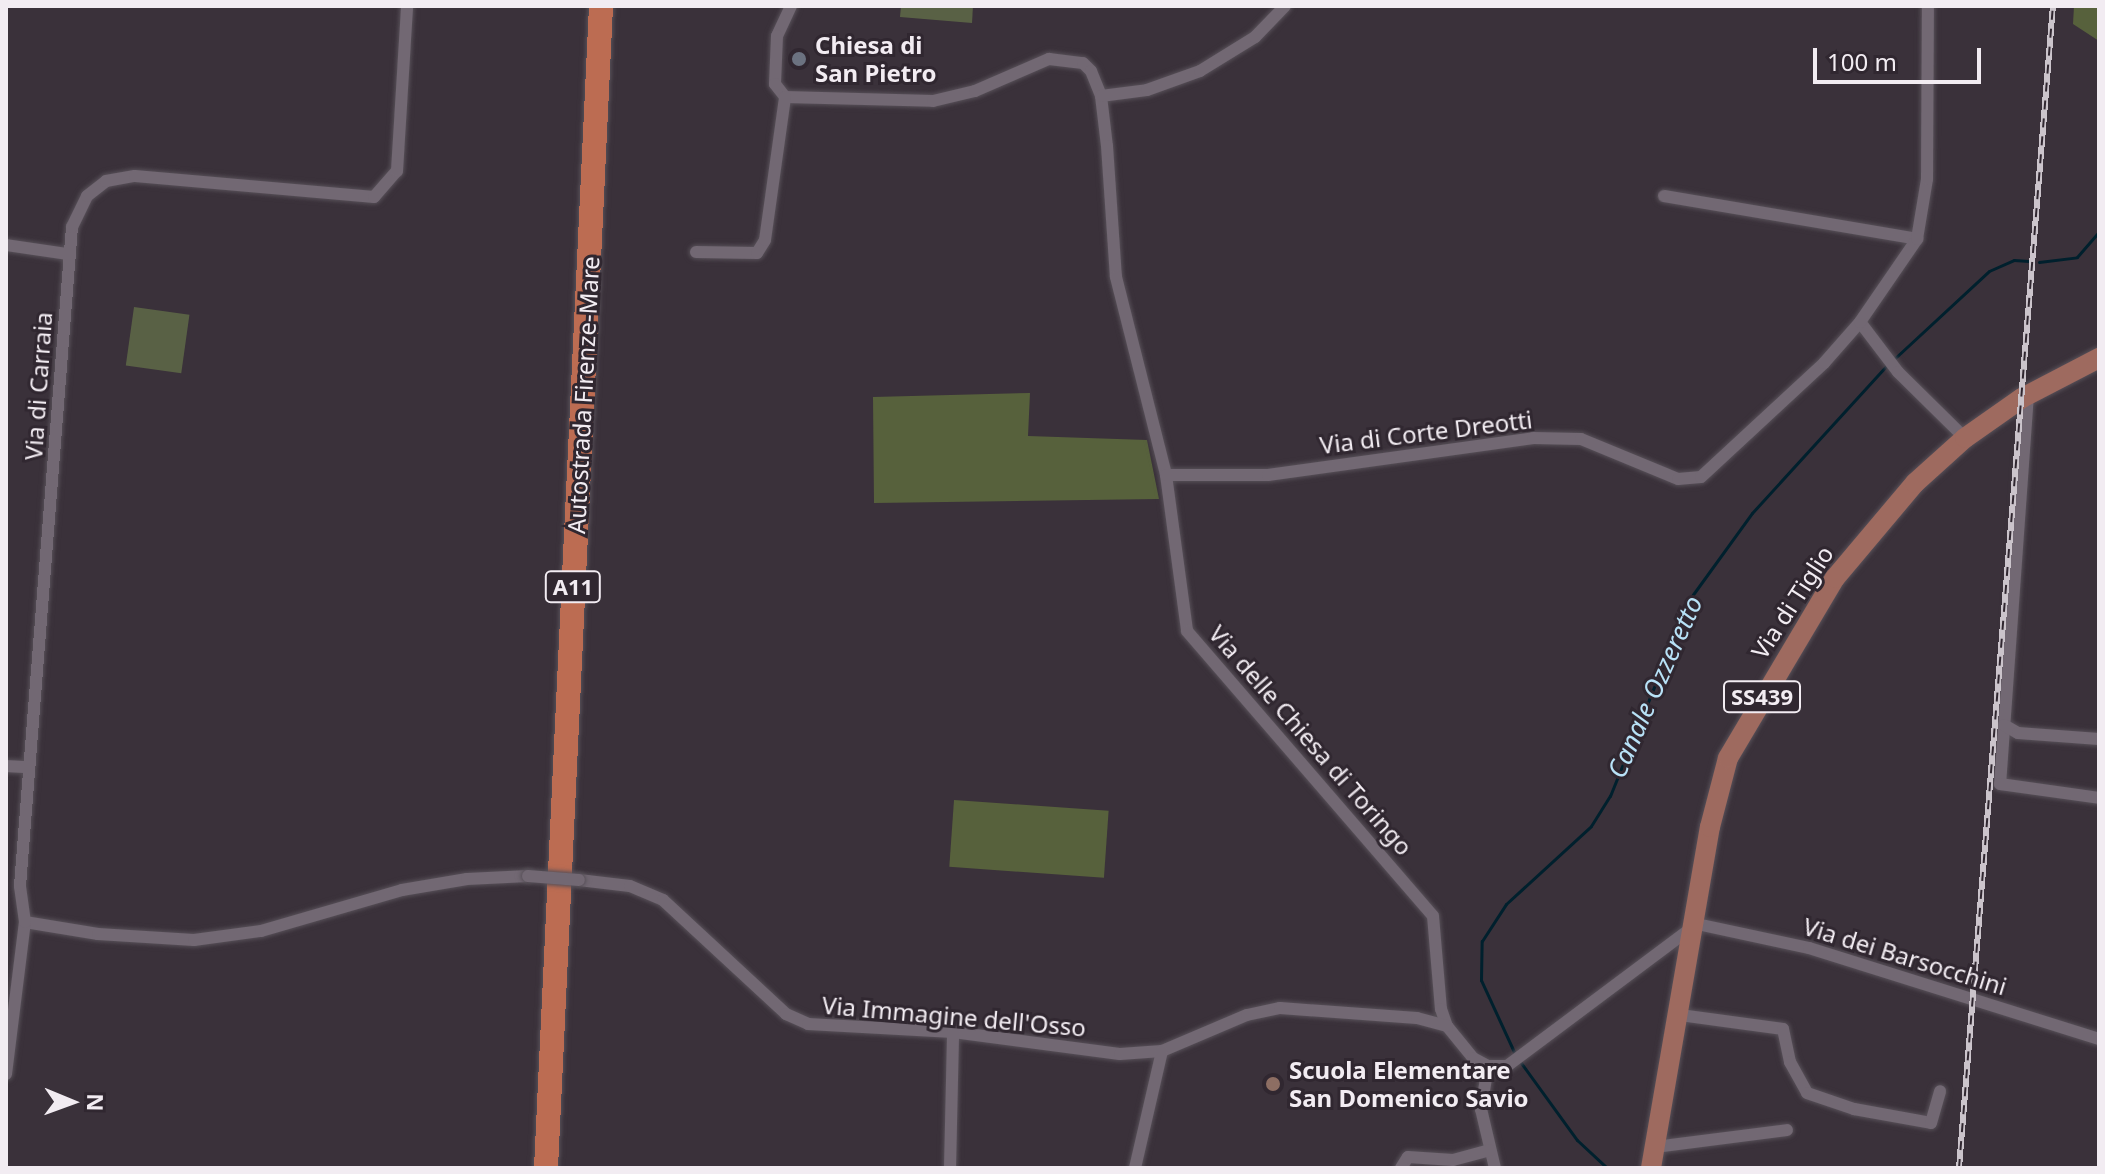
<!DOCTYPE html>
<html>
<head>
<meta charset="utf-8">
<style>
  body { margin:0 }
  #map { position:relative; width:2105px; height:1174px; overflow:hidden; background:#3a313a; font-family:"Noto Sans",sans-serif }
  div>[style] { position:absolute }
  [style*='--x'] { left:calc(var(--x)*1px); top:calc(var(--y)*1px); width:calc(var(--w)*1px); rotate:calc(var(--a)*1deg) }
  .green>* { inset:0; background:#596145; transform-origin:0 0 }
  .forest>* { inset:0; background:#57613c; transform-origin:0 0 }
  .stream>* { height:3px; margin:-1.5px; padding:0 1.5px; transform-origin:1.5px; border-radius:1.5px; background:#00202d }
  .roads { filter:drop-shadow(0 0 2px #575058) drop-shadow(0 0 2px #575058) }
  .minor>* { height:12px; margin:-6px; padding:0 6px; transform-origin:6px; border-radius:6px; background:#726873 }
  .primary>* { height:20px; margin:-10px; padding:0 10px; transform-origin:10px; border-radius:10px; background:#9e6a5f }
  .motorway>* { height:24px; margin:-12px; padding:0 12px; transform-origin:12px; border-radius:12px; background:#bc6c52 }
  .rail>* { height:6px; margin-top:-3px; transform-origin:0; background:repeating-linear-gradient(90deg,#302730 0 9px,#cbc4cb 0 18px); box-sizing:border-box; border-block:2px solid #cbc4cb }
  .bridges { filter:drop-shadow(0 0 2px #575058) drop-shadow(0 0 2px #575058) }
  .minor-bridge>* { height:12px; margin:-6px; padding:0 6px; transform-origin:6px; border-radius:6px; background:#726873 }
  .dots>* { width:22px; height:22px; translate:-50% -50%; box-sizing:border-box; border:4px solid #302730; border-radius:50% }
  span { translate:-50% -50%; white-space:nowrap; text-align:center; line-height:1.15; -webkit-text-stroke:6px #302730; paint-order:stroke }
  .shield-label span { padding:2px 6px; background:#302730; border:2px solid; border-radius:6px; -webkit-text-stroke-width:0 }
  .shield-label { font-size:22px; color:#f2ecf2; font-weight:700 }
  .poi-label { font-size:24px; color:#f2ecf2; font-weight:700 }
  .left { translate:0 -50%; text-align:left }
  .street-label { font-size:24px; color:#f2ecf2 }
  .water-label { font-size:26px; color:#b8e2f7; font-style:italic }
  .frame { position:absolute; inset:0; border:8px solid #f2ecf2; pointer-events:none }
  .north { position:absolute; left:32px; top:1062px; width:80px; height:80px; -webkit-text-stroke:6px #302730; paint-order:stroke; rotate:91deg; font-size:22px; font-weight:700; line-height:32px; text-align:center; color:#f2ecf2 }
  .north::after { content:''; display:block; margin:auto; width:28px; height:36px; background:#f2ecf2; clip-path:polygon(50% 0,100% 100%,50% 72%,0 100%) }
  .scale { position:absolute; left:1813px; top:48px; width:168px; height:36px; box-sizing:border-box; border:4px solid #f2ecf2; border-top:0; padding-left:10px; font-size:24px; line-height:28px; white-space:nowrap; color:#f2ecf2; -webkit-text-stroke:6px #302730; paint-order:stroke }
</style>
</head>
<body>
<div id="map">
  <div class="green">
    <i style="clip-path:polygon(901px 6px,973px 6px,972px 23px,900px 17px)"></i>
    <i style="left:134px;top:307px;width:56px;height:59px;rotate:8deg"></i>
  </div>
  <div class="forest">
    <i style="clip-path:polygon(2074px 6px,2099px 6px,2099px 41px,2073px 24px)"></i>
    <i style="clip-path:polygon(1030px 393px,1028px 436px,1147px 440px,1159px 499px,874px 503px,873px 397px)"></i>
    <i style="left:954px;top:800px;width:155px;height:67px;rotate:4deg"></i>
  </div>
  <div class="stream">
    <i style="--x:2039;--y:262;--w:38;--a:-7"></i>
    <i style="--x:2077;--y:257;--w:33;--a:-49"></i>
    <i style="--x:1894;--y:359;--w:129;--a:-42.8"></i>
    <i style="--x:1989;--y:271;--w:27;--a:-24"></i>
    <i style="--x:2014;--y:260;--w:15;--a:4"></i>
    <i style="--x:1515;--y:1054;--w:81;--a:-114.7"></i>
    <i style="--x:1481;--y:980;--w:39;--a:-89"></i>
    <i style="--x:1482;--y:941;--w:44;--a:-57"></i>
    <i style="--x:1506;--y:904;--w:115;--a:-42.5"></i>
    <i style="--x:1591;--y:826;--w:36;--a:-58"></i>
    <i style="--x:1610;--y:796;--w:211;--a:-68"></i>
    <i style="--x:1689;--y:600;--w:107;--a:-54.1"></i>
    <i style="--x:1752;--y:513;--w:202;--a:-47.6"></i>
    <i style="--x:1519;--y:1060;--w:99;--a:54.1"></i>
    <i style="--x:1577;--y:1140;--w:41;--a:43"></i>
  </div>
  <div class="roads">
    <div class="minor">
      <i style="--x:791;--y:6;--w:33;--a:115"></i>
      <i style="--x:777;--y:36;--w:48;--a:92.4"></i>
      <i style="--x:775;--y:84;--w:16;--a:52"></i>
      <i style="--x:785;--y:97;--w:148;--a:1.5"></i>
      <i style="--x:933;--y:101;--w:43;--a:-13.4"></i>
      <i style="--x:975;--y:91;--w:81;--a:-23.4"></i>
      <i style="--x:1049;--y:59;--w:34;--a:7"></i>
      <i style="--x:1083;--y:63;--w:11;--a:45"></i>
      <i style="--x:1091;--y:71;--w:27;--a:68"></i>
      <i style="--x:1101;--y:96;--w:50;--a:83.2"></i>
      <i style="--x:1107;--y:146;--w:131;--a:86.1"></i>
      <i style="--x:1116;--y:277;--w:204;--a:75.8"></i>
      <i style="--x:1166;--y:475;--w:157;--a:82.3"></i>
      <i style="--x:1187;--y:631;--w:376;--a:49.2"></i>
      <i style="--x:1433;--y:916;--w:93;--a:85.1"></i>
      <i style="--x:1441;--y:1009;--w:18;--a:71"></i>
      <i style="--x:1447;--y:1026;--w:41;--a:50.9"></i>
      <i style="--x:1473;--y:1058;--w:17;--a:28"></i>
      <i style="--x:1488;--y:1066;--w:19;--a:0"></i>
      <i style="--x:1507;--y:1066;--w:237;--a:-36.8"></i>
      <i style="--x:1697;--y:924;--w:115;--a:12.1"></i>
      <i style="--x:1809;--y:948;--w:304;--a:17.4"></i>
      <i style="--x:1101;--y:96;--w:46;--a:-7.4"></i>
      <i style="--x:1147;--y:90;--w:56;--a:-19.7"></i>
      <i style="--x:1200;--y:71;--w:65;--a:-31.7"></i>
      <i style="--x:1255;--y:37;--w:43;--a:-45.9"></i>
      <i style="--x:1664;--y:196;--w:257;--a:9.6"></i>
      <i style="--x:6;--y:245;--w:62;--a:8.4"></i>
      <i style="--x:696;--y:252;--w:61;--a:0.9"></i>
      <i style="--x:757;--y:253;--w:15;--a:-58"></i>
      <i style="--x:765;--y:240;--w:144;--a:-82"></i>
      <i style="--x:1860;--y:322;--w:63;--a:52.8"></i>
      <i style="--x:1898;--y:372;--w:94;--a:44.6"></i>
      <i style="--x:2028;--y:394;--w:391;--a:94.1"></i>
      <i style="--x:2000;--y:784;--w:100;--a:8"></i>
      <i style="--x:1166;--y:475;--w:102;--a:0"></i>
      <i style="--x:1268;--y:475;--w:268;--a:-7.9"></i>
      <i style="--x:1533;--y:438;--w:48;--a:1.2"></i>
      <i style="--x:1581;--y:439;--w:105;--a:22.4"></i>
      <i style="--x:1678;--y:479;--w:23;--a:-5"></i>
      <i style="--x:1701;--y:477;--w:168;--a:-42.8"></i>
      <i style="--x:1824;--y:363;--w:55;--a:-48.7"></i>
      <i style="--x:1860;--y:322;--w:101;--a:-55.5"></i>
      <i style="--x:1917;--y:239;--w:61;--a:-80.5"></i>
      <i style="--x:1927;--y:179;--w:173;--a:-89.7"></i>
      <i style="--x:2004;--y:725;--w:16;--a:30"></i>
      <i style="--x:2018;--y:733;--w:81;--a:4.2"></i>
      <i style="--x:6;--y:766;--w:22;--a:3"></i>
      <i style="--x:579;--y:880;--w:51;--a:6.7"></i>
      <i style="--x:630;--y:886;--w:36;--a:23"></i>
      <i style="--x:663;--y:900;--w:168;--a:42.8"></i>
      <i style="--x:786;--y:1014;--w:24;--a:24"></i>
      <i style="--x:808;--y:1024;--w:145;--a:3.2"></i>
      <i style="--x:953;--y:1032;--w:168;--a:7.5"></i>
      <i style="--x:1120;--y:1054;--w:42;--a:-4.1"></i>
      <i style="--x:1162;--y:1051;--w:92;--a:-23"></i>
      <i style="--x:1247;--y:1015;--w:34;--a:-12"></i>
      <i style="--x:1280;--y:1008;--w:137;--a:4.2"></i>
      <i style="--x:1417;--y:1018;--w:31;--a:15"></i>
      <i style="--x:25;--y:922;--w:74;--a:9.3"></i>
      <i style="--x:98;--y:934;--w:96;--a:3.6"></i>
      <i style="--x:194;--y:940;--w:68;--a:-7.7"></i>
      <i style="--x:261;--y:931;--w:147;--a:-16.2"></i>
      <i style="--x:402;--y:890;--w:66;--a:-9.6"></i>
      <i style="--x:467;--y:879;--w:61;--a:-2.8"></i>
      <i style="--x:1680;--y:1015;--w:104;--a:7.7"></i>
      <i style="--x:1783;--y:1029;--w:34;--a:78"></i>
      <i style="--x:1790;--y:1062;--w:35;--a:61"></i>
      <i style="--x:1807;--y:1093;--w:50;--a:18.8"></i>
      <i style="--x:1854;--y:1109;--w:78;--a:10.3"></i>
      <i style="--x:1931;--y:1123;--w:33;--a:-74"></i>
      <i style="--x:1488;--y:1066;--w:44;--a:99.2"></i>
      <i style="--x:1481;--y:1109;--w:61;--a:76.7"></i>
      <i style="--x:6;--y:1074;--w:153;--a:-82.9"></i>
      <i style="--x:25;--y:922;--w:36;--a:-98"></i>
      <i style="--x:20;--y:886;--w:661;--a:-85.49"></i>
      <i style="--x:72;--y:227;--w:34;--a:-64"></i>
      <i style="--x:87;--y:196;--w:24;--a:-38"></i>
      <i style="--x:106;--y:181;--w:29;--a:-10"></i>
      <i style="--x:135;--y:176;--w:240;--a:5"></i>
      <i style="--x:374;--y:197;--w:35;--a:-49"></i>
      <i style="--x:397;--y:171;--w:165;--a:-86.5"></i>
      <i style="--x:1655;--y:1147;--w:133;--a:-7.3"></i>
      <i style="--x:950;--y:1168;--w:136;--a:-88.7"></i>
      <i style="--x:1135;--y:1168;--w:120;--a:-77"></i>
      <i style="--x:1401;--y:1168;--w:13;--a:-58"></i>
      <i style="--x:1408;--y:1157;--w:45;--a:3.8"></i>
      <i style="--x:1453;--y:1160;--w:38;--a:-15"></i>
    </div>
    <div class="primary">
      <i style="--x:1651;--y:1168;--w:346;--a:-80.2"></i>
      <i style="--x:1710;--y:827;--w:71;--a:-75.4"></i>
      <i style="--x:1728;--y:758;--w:209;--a:-59.3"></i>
      <i style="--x:1835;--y:578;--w:124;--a:-49.9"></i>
      <i style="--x:1915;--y:483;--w:67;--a:-42"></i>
      <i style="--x:1965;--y:438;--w:70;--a:-35.1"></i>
      <i style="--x:2022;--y:398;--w:87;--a:-27.5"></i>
    </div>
    <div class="motorway">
      <i style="--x:546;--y:1168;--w:1163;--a:-87.29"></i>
    </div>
  </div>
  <div class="rail">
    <i style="--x:1959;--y:1168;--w:1166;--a:-85.38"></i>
  </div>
  <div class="bridges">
    <div class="minor-bridge">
      <i style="--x:528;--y:876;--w:51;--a:4.5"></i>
    </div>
  </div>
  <div class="dots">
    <i style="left:799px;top:59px;background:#6b7280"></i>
    <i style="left:1273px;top:1084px;background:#8d6e63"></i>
  </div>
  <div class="shield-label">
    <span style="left:573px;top:587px">A11</span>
    <span style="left:1762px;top:697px">SS439</span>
  </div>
  <div class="poi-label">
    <span class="left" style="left:815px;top:59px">Chiesa di<br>San Pietro</span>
    <span class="left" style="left:1289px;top:1084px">Scuola Elementare<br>San Domenico Savio</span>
  </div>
  <div class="street-label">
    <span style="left:38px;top:386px;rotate:-86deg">Via di Carraia</span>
    <span style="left:583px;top:395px;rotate:-87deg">Autostrada Firenze-Mare</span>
    <span style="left:1426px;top:432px;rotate:-7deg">Via di Corte Dreotti</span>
    <span style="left:1792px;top:602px;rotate:-57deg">Via di Tiglio</span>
    <span style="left:1311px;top:740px;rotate:49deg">Via delle Chiesa di Toringo</span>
    <span style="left:1905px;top:956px;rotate:17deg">Via dei Barsocchini</span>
    <span style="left:954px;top:1016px;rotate:5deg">Via Immagine dell'Osso</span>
  </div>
  <div class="water-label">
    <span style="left:1655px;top:687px;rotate:-66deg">Canale Ozzeretto</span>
  </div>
  <div class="frame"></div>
  <div class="north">N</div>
  <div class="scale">100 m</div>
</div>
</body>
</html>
